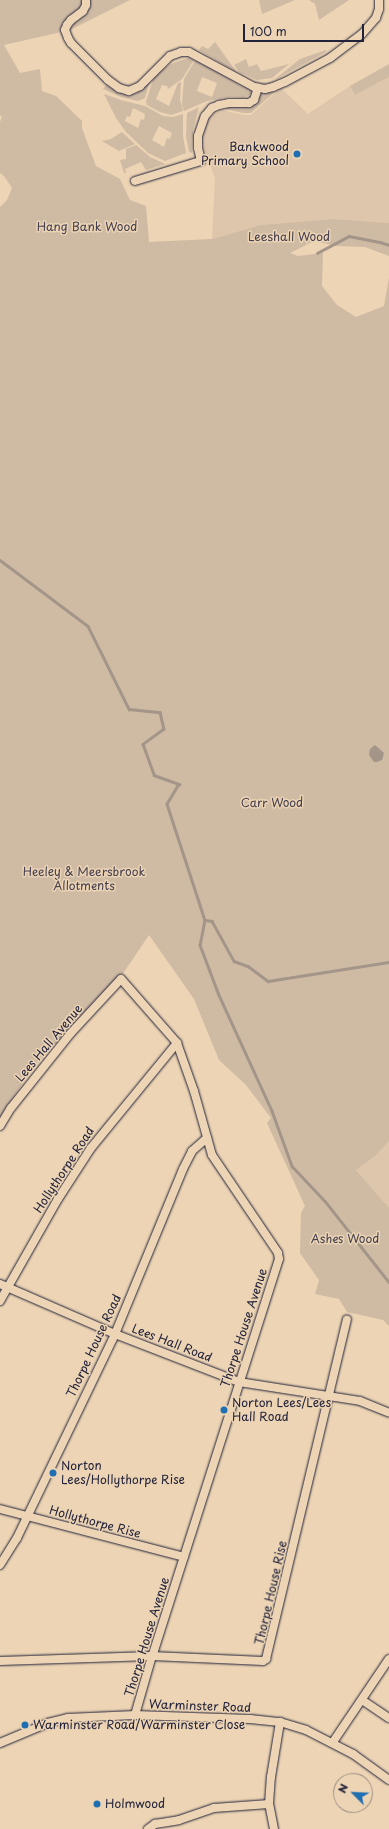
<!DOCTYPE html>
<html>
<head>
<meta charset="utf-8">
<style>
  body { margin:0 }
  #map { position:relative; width:389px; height:1829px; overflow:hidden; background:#ecd4b4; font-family:"Playpen Sans",sans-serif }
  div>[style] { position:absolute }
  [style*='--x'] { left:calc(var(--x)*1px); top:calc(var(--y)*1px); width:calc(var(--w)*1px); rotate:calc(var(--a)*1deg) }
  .built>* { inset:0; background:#ddc6ab }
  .green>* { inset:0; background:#cfbaa3 }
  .water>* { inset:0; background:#a49589 }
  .stream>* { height:2.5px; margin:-1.25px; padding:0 1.25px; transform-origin:1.25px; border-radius:1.25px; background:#a49589 }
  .roads { filter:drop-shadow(0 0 1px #22223b) drop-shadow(0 0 1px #22223b) }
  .minor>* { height:8px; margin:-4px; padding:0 4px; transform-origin:4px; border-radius:4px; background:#ecd4b4 }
  .dots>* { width:11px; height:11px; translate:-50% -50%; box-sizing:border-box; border:2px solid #ecd4b4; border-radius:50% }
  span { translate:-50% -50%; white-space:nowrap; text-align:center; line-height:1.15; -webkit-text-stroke:3px #ecd4b4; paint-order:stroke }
  .poi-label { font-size:12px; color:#22223b }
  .right { translate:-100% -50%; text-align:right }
  .left { translate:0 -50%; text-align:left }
  .park-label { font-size:12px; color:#454050 }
  .street-label { font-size:12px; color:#22223b }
  .north { position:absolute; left:333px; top:1773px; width:40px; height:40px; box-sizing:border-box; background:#ecd4b4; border:1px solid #9b8d84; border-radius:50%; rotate:294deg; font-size:11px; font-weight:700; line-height:16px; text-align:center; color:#22223b }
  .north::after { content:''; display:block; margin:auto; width:14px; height:18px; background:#1f6fb2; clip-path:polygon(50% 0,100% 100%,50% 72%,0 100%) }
  .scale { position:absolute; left:243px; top:24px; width:121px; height:18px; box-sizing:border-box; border:2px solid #22223b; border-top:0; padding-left:5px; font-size:12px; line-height:14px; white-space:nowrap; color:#22223b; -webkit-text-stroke:3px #ecd4b4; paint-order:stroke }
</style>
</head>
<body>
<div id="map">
  <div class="built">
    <i style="clip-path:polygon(389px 77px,389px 223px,333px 219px,260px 225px,212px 239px,215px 178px,201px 141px,207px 118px,222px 110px,243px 115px,251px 115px,281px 88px,308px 114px,350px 86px,355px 95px)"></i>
    <i style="clip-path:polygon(389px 1141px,389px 1208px,356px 1170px,375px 1156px)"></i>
  </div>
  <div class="green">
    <i style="clip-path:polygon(0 0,130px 0,70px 30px,4px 45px,20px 73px,40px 69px,42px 91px,56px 96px,82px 121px,82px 128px,96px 166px,120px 179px,130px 200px,146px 206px,149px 242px,212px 239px,260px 225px,333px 219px,389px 223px,389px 256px,365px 247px,336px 246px,314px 241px,290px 253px,298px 256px,323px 253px,322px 286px,337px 305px,356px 317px,384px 306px,389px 278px,389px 1141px,375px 1156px,356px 1170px,389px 1208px,389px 1326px,383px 1320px,347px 1312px,339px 1299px,315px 1294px,319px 1280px,300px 1253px,301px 1213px,305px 1206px,267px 1123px,271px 1118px,246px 1085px,219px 1060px,194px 999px,149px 935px,120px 978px,33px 1067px,0 1117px,0 207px,7px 200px,12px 188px,4px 176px,0 173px,0 122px,2px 117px,0 115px)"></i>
    <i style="clip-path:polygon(259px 0,295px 0,262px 14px)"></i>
    <i style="clip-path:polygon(309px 0,349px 0,319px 20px,315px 4px)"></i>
    <i style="clip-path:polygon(215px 42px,236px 71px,235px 71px,199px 50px,202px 46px,208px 49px)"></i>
    <i style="clip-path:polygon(326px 50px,326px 52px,274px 80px,300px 59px)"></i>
    <i style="clip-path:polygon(188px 58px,194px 60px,182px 79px,168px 89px,167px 86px,162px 85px,156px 99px,169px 106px,178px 83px,181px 82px,180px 99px,183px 111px,171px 115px,160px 112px,147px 105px,146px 102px,154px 76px,171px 64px)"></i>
    <i style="clip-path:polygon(evenodd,196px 59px,242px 86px,251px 89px,251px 94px,244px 98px,230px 97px,207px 101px,184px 111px,182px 105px,184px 79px,196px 59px,202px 77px,217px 83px,212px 97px,197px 91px,202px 77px)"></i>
    <i style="clip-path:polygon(246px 59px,249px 67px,257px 64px,261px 71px,289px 64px,272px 78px,257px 80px,239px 72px,234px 65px)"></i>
    <i style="clip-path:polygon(389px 64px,389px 77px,355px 95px,350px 86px)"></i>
    <i style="clip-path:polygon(150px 81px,145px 98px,138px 101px,121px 97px,103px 89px,106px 85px,130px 95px,136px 93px)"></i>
    <i style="clip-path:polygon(276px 91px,251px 113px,243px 113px,225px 109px,230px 106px,251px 105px,262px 93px)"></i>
    <i style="clip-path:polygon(evenodd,104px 94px,121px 100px,145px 106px,163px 116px,173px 117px,183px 114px,183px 136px,186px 153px,165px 161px,148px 153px,126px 132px,116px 118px,104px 94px,133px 108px,145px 114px,144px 120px,141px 119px,138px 128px,125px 121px,127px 116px,130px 117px,133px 108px,104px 94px,159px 126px,172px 133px,170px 139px,167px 138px,164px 147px,152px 140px,159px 126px)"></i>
    <i style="clip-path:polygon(199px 107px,193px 130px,192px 153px,189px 152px,186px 136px,187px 113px)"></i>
    <i style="clip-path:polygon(122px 132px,135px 144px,119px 151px,102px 141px,111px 139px)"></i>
    <i style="clip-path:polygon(136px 145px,150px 157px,165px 164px,146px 170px,141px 162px,125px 169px,126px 173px,124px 173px,120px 160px,126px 159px,126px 149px)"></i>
  </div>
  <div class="water">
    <i style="clip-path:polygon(375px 745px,384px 753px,382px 760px,377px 762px,374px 762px,369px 755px,370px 749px)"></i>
  </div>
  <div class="stream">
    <i style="--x:317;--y:253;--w:36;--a:-28"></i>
    <i style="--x:349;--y:236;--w:32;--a:11"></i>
    <i style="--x:380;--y:242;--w:9;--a:18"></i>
    <i style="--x:0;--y:560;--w:110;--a:36.9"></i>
    <i style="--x:88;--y:626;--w:93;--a:63.7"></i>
    <i style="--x:129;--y:709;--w:31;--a:6"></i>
    <i style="--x:160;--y:712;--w:17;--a:77"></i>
    <i style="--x:164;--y:729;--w:26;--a:144"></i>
    <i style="--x:143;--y:744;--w:33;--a:70"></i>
    <i style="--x:154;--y:775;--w:27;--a:20"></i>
    <i style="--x:179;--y:784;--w:23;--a:121"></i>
    <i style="--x:167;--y:804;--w:122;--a:71.9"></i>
    <i style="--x:205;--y:920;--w:25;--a:101"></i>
    <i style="--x:200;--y:945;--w:53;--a:69.2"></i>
    <i style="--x:219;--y:995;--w:128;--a:65.4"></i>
    <i style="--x:272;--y:1111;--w:59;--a:70"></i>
    <i style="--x:292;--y:1166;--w:48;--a:46.7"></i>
    <i style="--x:325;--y:1201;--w:103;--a:51.7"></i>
    <i style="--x:205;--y:920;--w:7;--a:8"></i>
    <i style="--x:212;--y:921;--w:46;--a:61.2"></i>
    <i style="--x:234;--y:961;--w:15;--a:20"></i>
    <i style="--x:248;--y:966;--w:25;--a:37"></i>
    <i style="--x:268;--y:981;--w:122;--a:-8.9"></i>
  </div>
  <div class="roads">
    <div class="minor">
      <i style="--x:86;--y:0;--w:5;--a:90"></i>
      <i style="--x:86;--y:5;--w:7;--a:117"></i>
      <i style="--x:83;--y:11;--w:15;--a:143"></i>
      <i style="--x:71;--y:20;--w:6;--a:129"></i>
      <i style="--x:67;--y:25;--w:5;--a:112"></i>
      <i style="--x:65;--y:30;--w:9;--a:69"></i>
      <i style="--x:68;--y:38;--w:6;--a:59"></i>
      <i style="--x:71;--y:43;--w:52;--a:45"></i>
      <i style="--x:108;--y:80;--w:14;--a:36"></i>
      <i style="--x:119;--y:88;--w:10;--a:17"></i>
      <i style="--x:129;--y:91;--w:12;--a:-24"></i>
      <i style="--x:140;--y:86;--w:42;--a:-45"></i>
      <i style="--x:170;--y:56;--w:12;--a:-20"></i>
      <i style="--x:181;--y:52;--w:8;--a:0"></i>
      <i style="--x:189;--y:52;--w:74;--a:28.3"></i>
      <i style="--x:254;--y:87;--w:11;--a:10"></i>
      <i style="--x:265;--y:89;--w:8;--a:-14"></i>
      <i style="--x:273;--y:87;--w:13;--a:-23"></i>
      <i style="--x:285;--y:82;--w:51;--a:-28.1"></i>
      <i style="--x:330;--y:58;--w:40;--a:-37"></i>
      <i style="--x:362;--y:34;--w:21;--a:-49"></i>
      <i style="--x:376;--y:18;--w:9;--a:-72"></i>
      <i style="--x:379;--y:9;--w:9;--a:-90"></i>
      <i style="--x:135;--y:181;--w:69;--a:-16.9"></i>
      <i style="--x:201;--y:161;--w:13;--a:-103"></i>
      <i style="--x:198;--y:148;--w:12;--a:-90"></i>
      <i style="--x:198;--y:136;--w:21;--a:-71"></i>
      <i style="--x:205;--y:116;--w:11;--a:-49"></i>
      <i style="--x:212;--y:108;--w:8;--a:-23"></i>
      <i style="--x:219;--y:105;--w:10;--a:-11"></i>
      <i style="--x:229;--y:103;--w:20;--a:0"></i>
      <i style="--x:249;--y:103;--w:6;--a:-31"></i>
      <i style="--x:254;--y:100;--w:13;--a:-72"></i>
      <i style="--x:0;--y:1126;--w:21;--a:-59"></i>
      <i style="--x:11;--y:1108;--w:95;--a:-51.4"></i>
      <i style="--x:70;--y:1034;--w:75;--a:-47.2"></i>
      <i style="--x:121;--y:979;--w:85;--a:48.8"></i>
      <i style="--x:177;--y:1043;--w:51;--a:70.5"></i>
      <i style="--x:194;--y:1091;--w:66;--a:74.3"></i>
      <i style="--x:212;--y:1155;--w:118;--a:56"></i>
      <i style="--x:278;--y:1253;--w:6;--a:81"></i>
      <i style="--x:279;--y:1259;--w:417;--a:107.7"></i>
      <i style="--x:152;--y:1656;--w:61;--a:106.1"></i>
      <i style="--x:0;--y:1284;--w:125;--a:23.5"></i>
      <i style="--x:115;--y:1334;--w:133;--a:21.2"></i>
      <i style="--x:239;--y:1382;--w:122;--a:8.9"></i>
      <i style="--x:360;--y:1401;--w:31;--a:22"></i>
      <i style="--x:0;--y:1301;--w:117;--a:-60.4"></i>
      <i style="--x:58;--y:1199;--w:61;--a:-57.1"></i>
      <i style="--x:91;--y:1148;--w:136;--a:-50.7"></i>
      <i style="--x:0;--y:1509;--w:190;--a:14.6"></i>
      <i style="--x:0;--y:1565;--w:32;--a:-58"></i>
      <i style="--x:17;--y:1538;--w:226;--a:-64.3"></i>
      <i style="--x:115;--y:1334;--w:178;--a:-67.6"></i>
      <i style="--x:183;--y:1169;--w:20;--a:-63"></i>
      <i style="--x:192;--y:1151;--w:20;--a:-41"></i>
      <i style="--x:0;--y:1661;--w:152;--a:-1.9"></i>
      <i style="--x:152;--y:1656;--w:111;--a:2.6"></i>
      <i style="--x:263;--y:1661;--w:4;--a:-34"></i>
      <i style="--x:266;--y:1659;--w:349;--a:-76.6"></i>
      <i style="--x:362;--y:1700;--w:32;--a:34"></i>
      <i style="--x:333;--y:1742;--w:100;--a:-56"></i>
      <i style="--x:0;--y:1743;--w:52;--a:-22.6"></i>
      <i style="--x:48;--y:1723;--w:21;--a:-14"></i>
      <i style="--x:68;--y:1718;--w:67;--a:-2.6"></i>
      <i style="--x:135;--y:1715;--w:115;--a:2"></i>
      <i style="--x:250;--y:1719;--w:30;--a:6"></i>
      <i style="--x:280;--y:1722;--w:27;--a:17"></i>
      <i style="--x:306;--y:1730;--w:53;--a:27.1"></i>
      <i style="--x:353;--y:1754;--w:44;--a:35.8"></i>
      <i style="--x:148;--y:1829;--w:9;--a:-36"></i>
      <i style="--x:155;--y:1824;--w:24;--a:-9"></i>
      <i style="--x:179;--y:1820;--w:37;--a:-19"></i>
      <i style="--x:214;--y:1808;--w:55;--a:-4.2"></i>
      <i style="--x:274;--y:1829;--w:25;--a:-101"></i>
      <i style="--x:269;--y:1804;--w:27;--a:-86"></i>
      <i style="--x:271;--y:1777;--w:56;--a:-80.7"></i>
    </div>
  </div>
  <div class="dots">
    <i style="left:297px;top:154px;background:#1f6fb2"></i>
    <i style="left:224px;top:1410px;background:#1f6fb2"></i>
    <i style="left:53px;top:1473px;background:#1f6fb2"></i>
    <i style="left:25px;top:1725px;background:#1f6fb2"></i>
    <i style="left:97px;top:1804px;background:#1f6fb2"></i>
  </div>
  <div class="poi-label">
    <span class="right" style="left:289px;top:154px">Bankwood<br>Primary School</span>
    <span class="left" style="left:232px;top:1410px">Norton Lees/Lees<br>Hall Road</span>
    <span class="left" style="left:61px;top:1473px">Norton<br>Lees/Hollythorpe Rise</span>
    <span class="left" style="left:33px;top:1725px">Warminster Road/Warminster Close</span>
    <span class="left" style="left:105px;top:1804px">Holmwood</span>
  </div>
  <div class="park-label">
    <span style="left:87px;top:227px">Hang Bank Wood</span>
    <span style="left:289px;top:237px">Leeshall Wood</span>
    <span style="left:272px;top:803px">Carr Wood</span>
    <span style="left:84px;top:879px">Heeley &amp; Meersbrook<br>Allotments</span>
    <span style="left:345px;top:1239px">Ashes Wood</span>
  </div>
  <div class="street-label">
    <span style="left:49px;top:1043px;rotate:-50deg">Lees Hall Avenue</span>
    <span style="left:64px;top:1170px;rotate:-57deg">Hollythorpe Road</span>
    <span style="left:244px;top:1328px;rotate:-72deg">Thorpe House Avenue</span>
    <span style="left:172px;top:1343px;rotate:21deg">Lees Hall Road</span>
    <span style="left:94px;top:1346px;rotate:-65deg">Thorpe House Road</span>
    <span style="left:95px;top:1522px;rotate:15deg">Hollythorpe Rise</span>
    <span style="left:271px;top:1593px;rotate:-77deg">Thorpe House Rise</span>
    <span style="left:147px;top:1637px;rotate:-73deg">Thorpe House Avenue</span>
    <span style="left:200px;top:1706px;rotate:2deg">Warminster Road</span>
  </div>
  <div class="north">N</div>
  <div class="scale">100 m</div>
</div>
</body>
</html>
